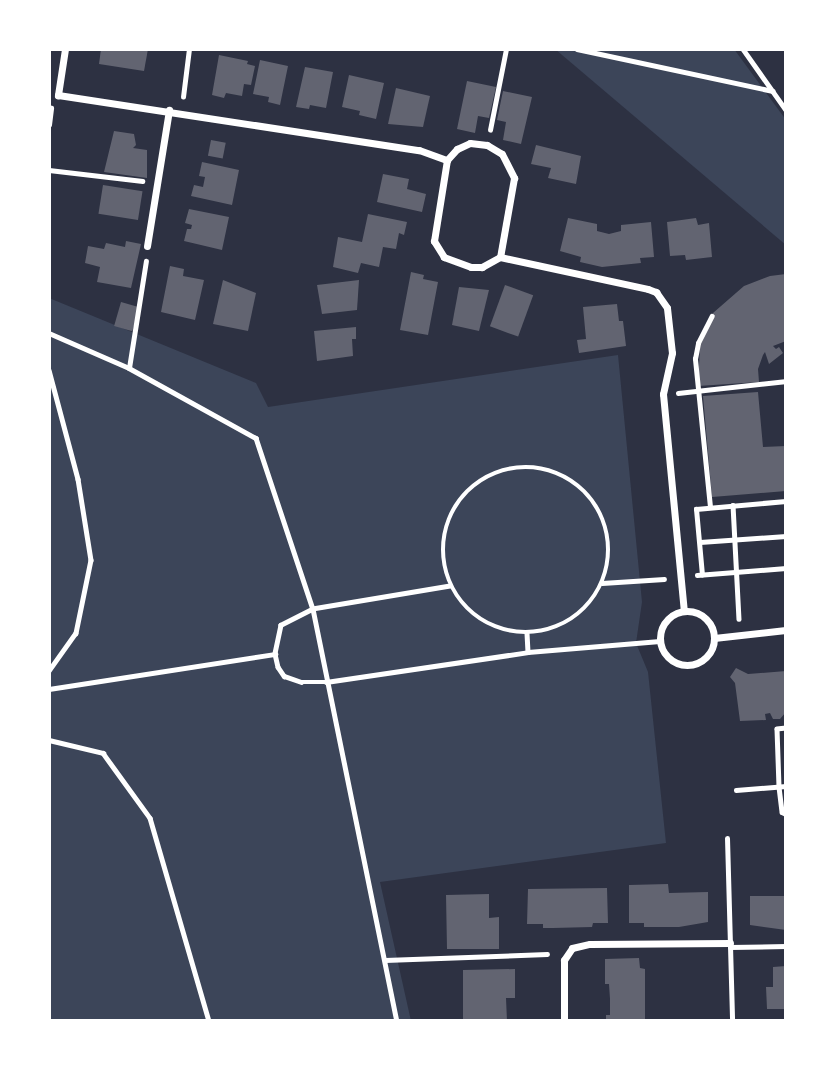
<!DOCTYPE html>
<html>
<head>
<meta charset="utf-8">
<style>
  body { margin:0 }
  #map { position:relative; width:835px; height:1070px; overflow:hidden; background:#2d3142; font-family:Karla,sans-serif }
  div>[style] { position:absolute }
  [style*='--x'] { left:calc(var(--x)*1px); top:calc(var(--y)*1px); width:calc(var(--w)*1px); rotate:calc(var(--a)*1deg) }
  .green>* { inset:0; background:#3c4559 }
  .building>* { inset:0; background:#626471; transform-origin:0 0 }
  .path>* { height:4.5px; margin:-2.25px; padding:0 2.25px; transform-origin:2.25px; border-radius:2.25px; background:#fff }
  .path>.ring { margin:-2.25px; padding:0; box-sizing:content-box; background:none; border:4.5px solid #fff; border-radius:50% }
  .service>* { height:5px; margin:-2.5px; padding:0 2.5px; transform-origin:2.5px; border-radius:2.5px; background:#fff }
  .minor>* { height:7px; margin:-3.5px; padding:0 3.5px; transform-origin:3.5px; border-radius:3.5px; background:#fff }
  .minor>.ring { margin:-3.5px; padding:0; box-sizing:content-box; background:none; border:7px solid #fff; border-radius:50% }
  span { translate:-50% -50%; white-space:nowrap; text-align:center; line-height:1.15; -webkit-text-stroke:5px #fff; paint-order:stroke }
  .frame { position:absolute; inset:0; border:51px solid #fff; pointer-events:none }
</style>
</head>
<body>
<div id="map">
  <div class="green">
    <i style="clip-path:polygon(555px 49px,734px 49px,786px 120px,786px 245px)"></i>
    <i style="clip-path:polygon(49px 298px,256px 383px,268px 407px,618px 355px,642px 602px,636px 643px,648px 672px,666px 843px,380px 882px,411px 1021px,49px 1021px)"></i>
  </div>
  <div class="building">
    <i style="clip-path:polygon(101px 49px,148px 49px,144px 71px,99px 64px)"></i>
    <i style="clip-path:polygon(219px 55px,248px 61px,247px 64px,255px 66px,251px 85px,244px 84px,242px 96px,226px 93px,224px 98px,212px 95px)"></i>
    <i style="clip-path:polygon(260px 60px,288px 66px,280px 105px,268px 102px,269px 97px,253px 94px)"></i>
    <i style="clip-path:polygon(305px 67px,333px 72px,326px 108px,310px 105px,309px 109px,296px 107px)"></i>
    <i style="clip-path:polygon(349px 75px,384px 83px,376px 119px,359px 115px,360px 111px,342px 107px)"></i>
    <i style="clip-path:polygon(467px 81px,496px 87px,489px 118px,478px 116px,475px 133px,457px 129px)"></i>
    <i style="clip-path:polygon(396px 88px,430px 96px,423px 127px,388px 124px)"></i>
    <i style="clip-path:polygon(503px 91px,532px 97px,521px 144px,503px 140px,506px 122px,497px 120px)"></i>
    <i style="clip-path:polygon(114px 131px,134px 134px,136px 145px,133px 148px,147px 150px,147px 178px,104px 172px)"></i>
    <i style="left:211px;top:140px;width:15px;height:16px;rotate:11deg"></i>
    <i style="clip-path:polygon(536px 145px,581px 156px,576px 184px,548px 178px,551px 168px,531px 164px)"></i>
    <i style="clip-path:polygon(202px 162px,239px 170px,232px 205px,191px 196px,194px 185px,203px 187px,205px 177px,199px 176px)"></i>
    <i style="clip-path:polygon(383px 174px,409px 179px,407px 189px,426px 194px,422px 212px,377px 202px)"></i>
    <i style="left:103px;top:185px;width:40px;height:29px;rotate:9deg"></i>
    <i style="clip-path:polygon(189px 209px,229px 217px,222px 250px,184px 241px,187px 229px,191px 229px,192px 225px,185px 223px)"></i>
    <i style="clip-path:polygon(368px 214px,407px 222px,404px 235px,399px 233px,396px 249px,383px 247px,379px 267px,361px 263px,358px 273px,333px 267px,338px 237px,362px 242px)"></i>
    <i style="clip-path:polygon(568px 218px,597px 224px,597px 231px,609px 234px,621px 231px,621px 225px,651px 222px,654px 257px,640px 258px,641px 263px,602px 267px,580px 262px,581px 257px,560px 251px)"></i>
    <i style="clip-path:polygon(696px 218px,698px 225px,709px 223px,712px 257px,686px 260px,685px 255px,670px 256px,667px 222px)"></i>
    <i style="clip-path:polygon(126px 241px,141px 244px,131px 288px,97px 282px,100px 267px,85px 263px,88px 246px,104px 249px,106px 243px,125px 247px)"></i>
    <i style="clip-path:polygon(170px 266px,184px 269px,183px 276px,204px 280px,195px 320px,161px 312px)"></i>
    <i style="clip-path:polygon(411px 272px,424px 275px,423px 279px,438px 282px,428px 335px,400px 330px)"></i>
    <i style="clip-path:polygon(786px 274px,786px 341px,773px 346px,776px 349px,779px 347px,783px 353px,769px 364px,765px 352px,763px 355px,758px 369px,759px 382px,698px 386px,700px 347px,697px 347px,713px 313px,744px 286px,770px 276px)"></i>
    <i style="clip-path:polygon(223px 280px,256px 293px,248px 331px,213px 324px)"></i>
    <i style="clip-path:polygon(359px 280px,357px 310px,322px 314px,317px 285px)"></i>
    <i style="left:505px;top:285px;width:30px;height:44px;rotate:20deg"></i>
    <i style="clip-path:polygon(459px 287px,489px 290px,479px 331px,452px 325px)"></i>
    <i style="left:121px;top:302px;width:19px;height:25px;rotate:16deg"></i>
    <i style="clip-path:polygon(617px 304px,619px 321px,623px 321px,626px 346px,579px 353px,577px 340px,586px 339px,583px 307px)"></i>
    <i style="clip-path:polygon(356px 327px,356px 339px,352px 339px,353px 356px,317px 361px,314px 331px)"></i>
    <i style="clip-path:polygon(758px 392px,763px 447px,786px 446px,786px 491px,712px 497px,703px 396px)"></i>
    <i style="clip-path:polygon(736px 668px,748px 674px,786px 671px,786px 712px,780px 719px,773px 719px,770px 713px,765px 714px,766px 720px,740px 721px,735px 683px,730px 677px)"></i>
    <i style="clip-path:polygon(668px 884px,669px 893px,708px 892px,708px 922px,679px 927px,644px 927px,644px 923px,629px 923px,629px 885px)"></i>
    <i style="clip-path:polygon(607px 888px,608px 923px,593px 923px,592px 927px,553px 928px,543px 928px,543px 924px,527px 924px,528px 889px)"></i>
    <i style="clip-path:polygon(489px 894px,489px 918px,499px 917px,499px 949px,447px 949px,446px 895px)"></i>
    <i style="clip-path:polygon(750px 896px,786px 896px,786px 930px,750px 925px)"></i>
    <i style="clip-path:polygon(639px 958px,640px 968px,645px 969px,645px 1021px,606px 1021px,606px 1015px,610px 1015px,610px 999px,609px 984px,605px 984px,605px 959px)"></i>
    <i style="clip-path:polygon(786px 966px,786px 1009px,767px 1009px,766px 987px,773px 987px,773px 967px)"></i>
    <i style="clip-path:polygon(515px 969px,515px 998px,506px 998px,507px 1021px,463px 1021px,463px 970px)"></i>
  </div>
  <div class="path">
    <i style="--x:577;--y:49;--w:200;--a:12.1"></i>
    <i style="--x:743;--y:49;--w:75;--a:54.8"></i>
    <i style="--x:183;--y:97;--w:48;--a:-82.9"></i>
    <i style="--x:49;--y:125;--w:17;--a:-83"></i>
    <i style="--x:490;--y:130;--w:83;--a:-78.8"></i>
    <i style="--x:49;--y:170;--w:94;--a:6.7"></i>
    <i style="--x:49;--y:333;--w:87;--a:23.6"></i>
    <i style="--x:129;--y:368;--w:145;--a:28.9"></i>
    <i style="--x:256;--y:438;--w:180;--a:71.6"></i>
    <i style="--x:313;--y:609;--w:420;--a:78.5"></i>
    <i style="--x:129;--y:368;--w:108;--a:-81"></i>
    <i style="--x:49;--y:370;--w:113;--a:75.1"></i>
    <i style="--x:78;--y:479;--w:82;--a:80.9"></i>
    <i style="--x:91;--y:560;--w:75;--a:101.6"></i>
    <i style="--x:76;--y:633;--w:47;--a:125.4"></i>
    <i style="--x:678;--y:393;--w:109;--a:-6.3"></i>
    <i class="ring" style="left:443px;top:467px;width:161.5px;height:161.5px"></i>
    <i style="--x:733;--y:505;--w:114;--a:87"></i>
    <i style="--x:710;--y:507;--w:149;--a:-95.8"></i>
    <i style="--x:695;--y:359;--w:16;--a:-79"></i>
    <i style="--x:698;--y:343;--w:30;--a:-63"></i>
    <i style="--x:700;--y:542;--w:86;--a:-4"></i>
    <i style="--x:697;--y:575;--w:89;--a:-4.5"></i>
    <i style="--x:702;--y:575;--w:66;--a:-95.2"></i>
    <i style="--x:696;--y:509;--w:90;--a:-5.1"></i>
    <i style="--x:602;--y:583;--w:62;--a:-3.7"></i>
    <i style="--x:450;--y:586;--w:139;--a:170.5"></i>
    <i style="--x:313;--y:609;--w:36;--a:153"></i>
    <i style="--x:281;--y:625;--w:30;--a:102"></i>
    <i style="--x:275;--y:654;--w:13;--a:77"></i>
    <i style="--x:278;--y:667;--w:11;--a:56"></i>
    <i style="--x:284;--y:676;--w:18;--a:19"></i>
    <i style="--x:301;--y:682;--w:25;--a:0"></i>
    <i style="--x:326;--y:682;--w:204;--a:-8.4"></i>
    <i style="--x:528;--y:652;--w:132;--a:-4.8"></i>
    <i style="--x:527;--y:633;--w:19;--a:87"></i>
    <i style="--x:49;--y:689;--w:229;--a:-8.8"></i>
    <i style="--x:786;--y:728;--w:9;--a:174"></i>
    <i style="--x:777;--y:729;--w:58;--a:88"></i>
    <i style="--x:779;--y:787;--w:25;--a:83"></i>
    <i style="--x:782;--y:812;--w:4;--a:27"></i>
    <i style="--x:49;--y:740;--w:56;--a:13.5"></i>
    <i style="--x:103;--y:753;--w:80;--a:54.1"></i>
    <i style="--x:150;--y:818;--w:211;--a:73.8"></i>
    <i style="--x:736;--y:790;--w:50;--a:-4.6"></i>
    <i style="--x:385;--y:960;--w:162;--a:-2.1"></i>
  </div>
  <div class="service">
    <i style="--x:727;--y:838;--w:183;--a:88.4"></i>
    <i style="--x:730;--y:947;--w:56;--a:-1"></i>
  </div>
  <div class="minor">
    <i style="--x:65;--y:49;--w:47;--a:98.7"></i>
    <i style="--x:58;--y:95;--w:365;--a:8.7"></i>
    <i style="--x:419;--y:150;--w:30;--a:20"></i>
    <i style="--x:147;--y:246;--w:138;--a:-80.8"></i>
    <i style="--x:500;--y:257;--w:21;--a:151"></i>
    <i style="--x:482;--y:267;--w:11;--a:180"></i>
    <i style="--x:471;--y:267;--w:29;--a:-160"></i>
    <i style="--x:444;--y:257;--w:19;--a:-122"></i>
    <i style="--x:434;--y:241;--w:82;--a:-80.9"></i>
    <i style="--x:447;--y:160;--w:15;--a:-48"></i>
    <i style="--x:457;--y:149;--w:14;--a:-25"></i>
    <i style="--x:470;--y:143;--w:17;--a:7"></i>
    <i style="--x:487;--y:145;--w:17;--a:31"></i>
    <i style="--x:502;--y:154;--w:27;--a:63"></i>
    <i style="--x:514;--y:178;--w:80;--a:100"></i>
    <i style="--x:500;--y:257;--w:151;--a:12.2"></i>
    <i style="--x:648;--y:289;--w:9;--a:21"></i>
    <i style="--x:656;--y:292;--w:19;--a:55"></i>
    <i style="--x:667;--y:308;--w:45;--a:83.7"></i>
    <i style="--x:672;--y:353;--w:42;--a:102.4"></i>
    <i style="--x:663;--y:394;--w:218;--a:84.5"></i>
    <i class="ring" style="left:660px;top:611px;width:47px;height:47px"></i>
    <i style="--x:714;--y:638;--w:72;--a:-6.3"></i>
    <i style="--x:564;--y:1021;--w:61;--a:-90"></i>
    <i style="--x:564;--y:960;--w:14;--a:-56"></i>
    <i style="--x:572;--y:948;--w:18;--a:-13"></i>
    <i style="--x:590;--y:944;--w:140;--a:-0.4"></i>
  </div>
  <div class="frame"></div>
</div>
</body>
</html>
